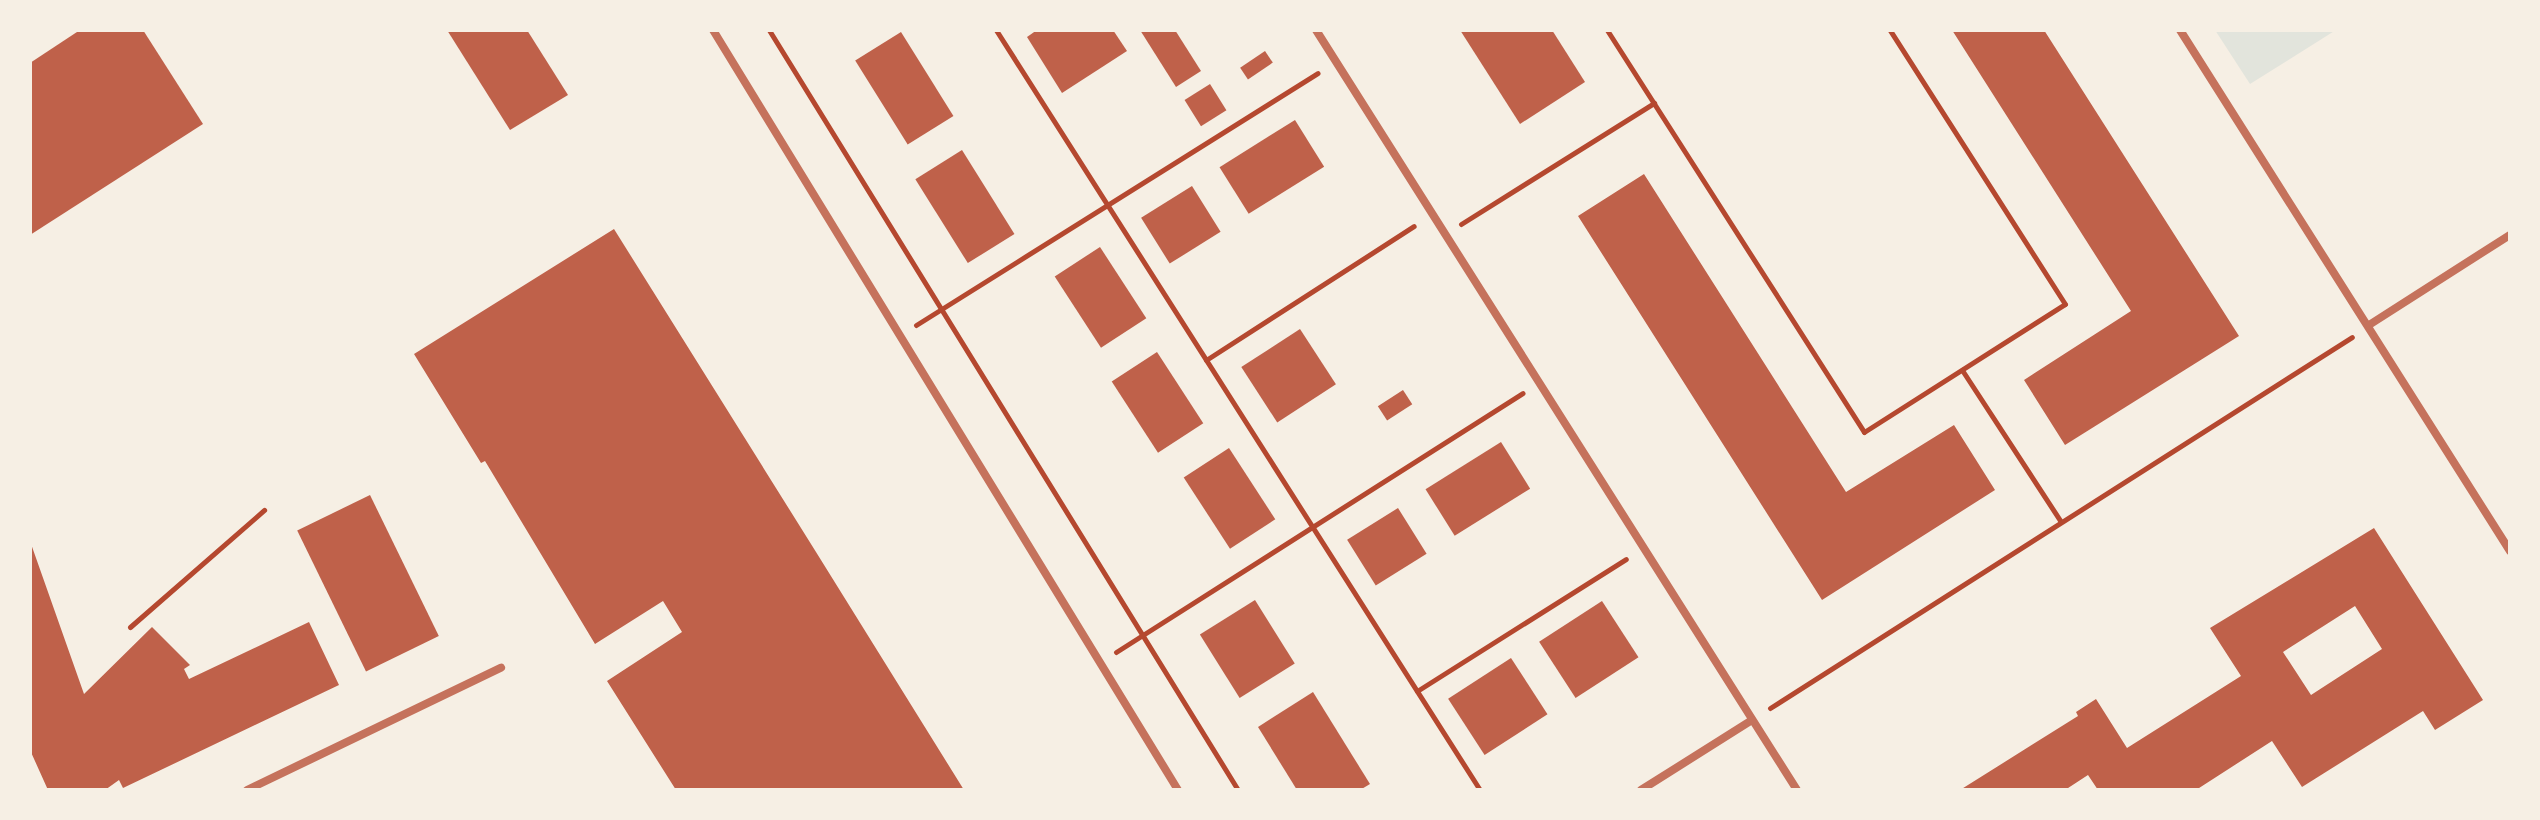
<!DOCTYPE html>
<html>
<head>
<meta charset="utf-8">
<style>
  body { margin:0 }
  #map { position:relative; width:2540px; height:820px; overflow:hidden; background:#f6efe4; font-family:"Exo 2",sans-serif }
  div>[style] { position:absolute }
  [style*='--x'] { left:calc(var(--x)*1px); top:calc(var(--y)*1px); width:calc(var(--w)*1px); rotate:calc(var(--a)*1deg) }
  .green>* { inset:0; background:#e2e4dc }
  .building>* { inset:0; background:#bf614a; transform-origin:0 0 }
  .path>* { height:5px; margin:-2.5px; padding:0 2.5px; transform-origin:2.5px; border-radius:2.5px; background:#b5482f }
  .minor>* { height:8px; margin:-4px; padding:0 4px; transform-origin:4px; border-radius:4px; background:#c5725c }
  span { translate:-50% -50%; white-space:nowrap; text-align:center; line-height:1.15; -webkit-text-stroke:8px #f6efe4; paint-order:stroke }
  .frame { position:absolute; inset:0; border:32px solid #f6efe4; pointer-events:none }
</style>
</head>
<body>
<div id="map">
  <div class="green">
    <i style="clip-path:polygon(2215px 30px,2336px 30px,2250px 84px)"></i>
  </div>
  <div class="building">
    <i style="clip-path:polygon(80px 30px,143px 30px,203px 124px,30px 235px,30px 63px)"></i>
    <i style="clip-path:polygon(447px 30px,527px 30px,568px 95px,510px 130px)"></i>
    <i style="clip-path:polygon(1037px 30px,1113px 30px,1127px 51px,1062px 93px,1027px 37px)"></i>
    <i style="clip-path:polygon(1140px 30px,1175px 30px,1201px 71px,1176px 87px)"></i>
    <i style="clip-path:polygon(1460px 30px,1552px 30px,1585px 82px,1520px 124px)"></i>
    <i style="clip-path:polygon(1952px 30px,2044px 30px,2239px 336px,2065px 445px,2024px 380px,2131px 311px)"></i>
    <i style="left:901px;top:32px;width:99px;height:54px;rotate:58deg"></i>
    <i style="left:1265px;top:51px;width:14px;height:30px;rotate:56deg"></i>
    <i style="left:1210px;top:84px;width:31px;height:30px;rotate:58deg"></i>
    <i style="left:1295px;top:120px;width:55px;height:89px;rotate:58deg"></i>
    <i style="left:962px;top:150px;width:99px;height:55px;rotate:58deg"></i>
    <i style="clip-path:polygon(1644px 174px,1846px 492px,1954px 425px,1995px 490px,1822px 600px,1578px 216px)"></i>
    <i style="left:1192px;top:186px;width:54px;height:60px;rotate:58deg"></i>
    <i style="clip-path:polygon(614px 229px,816px 552px,964px 790px,676px 790px,607px 681px,682px 632px,663px 601px,595px 644px,485px 461px,481px 463px,414px 354px)"></i>
    <i style="left:1100px;top:247px;width:85px;height:54px;rotate:57deg"></i>
    <i style="left:1300px;top:329px;width:66px;height:70px;rotate:57deg"></i>
    <i style="left:1157px;top:352px;width:85px;height:54px;rotate:57deg"></i>
    <i style="left:1403px;top:390px;width:17px;height:30px;rotate:57deg"></i>
    <i style="left:1501px;top:442px;width:55px;height:89px;rotate:58deg"></i>
    <i style="left:1229px;top:448px;width:85px;height:54px;rotate:57deg"></i>
    <i style="left:370px;top:495px;width:157px;height:81px;rotate:64deg"></i>
    <i style="left:1398px;top:508px;width:54px;height:60px;rotate:58deg"></i>
    <i style="clip-path:polygon(evenodd,2374px 528px,2483px 700px,2435px 730px,2423px 711px,2302px 787px,2272px 741px,2196px 790px,2098px 790px,2088px 775px,2065px 790px,1960px 790px,2078px 716px,2076px 712px,2096px 699px,2127px 748px,2241px 676px,2210px 628px,2374px 528px,2355px 606px,2382px 649px,2311px 695px,2283px 652px,2355px 606px)"></i>
    <i style="clip-path:polygon(30px 541px,84px 694px,152px 627px,190px 665px,184px 669px,189px 679px,309px 622px,339px 685px,123px 788px,119px 780px,105px 790px,48px 790px,30px 750px)"></i>
    <i style="left:1255px;top:600px;width:75px;height:65px;rotate:58deg"></i>
    <i style="left:1602px;top:601px;width:67px;height:75px;rotate:57deg"></i>
    <i style="left:1511px;top:658px;width:67px;height:75px;rotate:57deg"></i>
    <i style="clip-path:polygon(1313px 692px,1370px 784px,1360px 790px,1297px 790px,1258px 727px)"></i>
  </div>
  <div class="path">
    <i style="--x:769;--y:30;--w:893;--a:58.32"></i>
    <i style="--x:996;--y:30;--w:901;--a:57.51"></i>
    <i style="--x:1607;--y:30;--w:477;--a:57.4"></i>
    <i style="--x:1864;--y:432;--w:238;--a:-32.5"></i>
    <i style="--x:2065;--y:304;--w:325;--a:-122.6"></i>
    <i style="--x:1461;--y:224;--w:228;--a:-32.1"></i>
    <i style="--x:916;--y:325;--w:474;--a:-32.1"></i>
    <i style="--x:1206;--y:360;--w:247;--a:-32.8"></i>
    <i style="--x:1962;--y:370;--w:181;--a:56.9"></i>
    <i style="--x:130;--y:627;--w:178;--a:-41.1"></i>
    <i style="--x:1116;--y:652;--w:482;--a:-32.5"></i>
    <i style="--x:1417;--y:691;--w:247;--a:-32.3"></i>
    <i style="--x:1770;--y:708;--w:690;--a:-32.52"></i>
  </div>
  <div class="minor">
    <i style="--x:713;--y:30;--w:891;--a:58.54"></i>
    <i style="--x:1316;--y:30;--w:899;--a:57.67"></i>
    <i style="--x:2180;--y:30;--w:617;--a:57.65"></i>
    <i style="--x:2369;--y:325;--w:167;--a:-32.6"></i>
    <i style="--x:247;--y:790;--w:282;--a:-25.7"></i>
    <i style="--x:1641;--y:790;--w:131;--a:-32.2"></i>
  </div>
  <div class="frame"></div>
</div>
</body>
</html>
